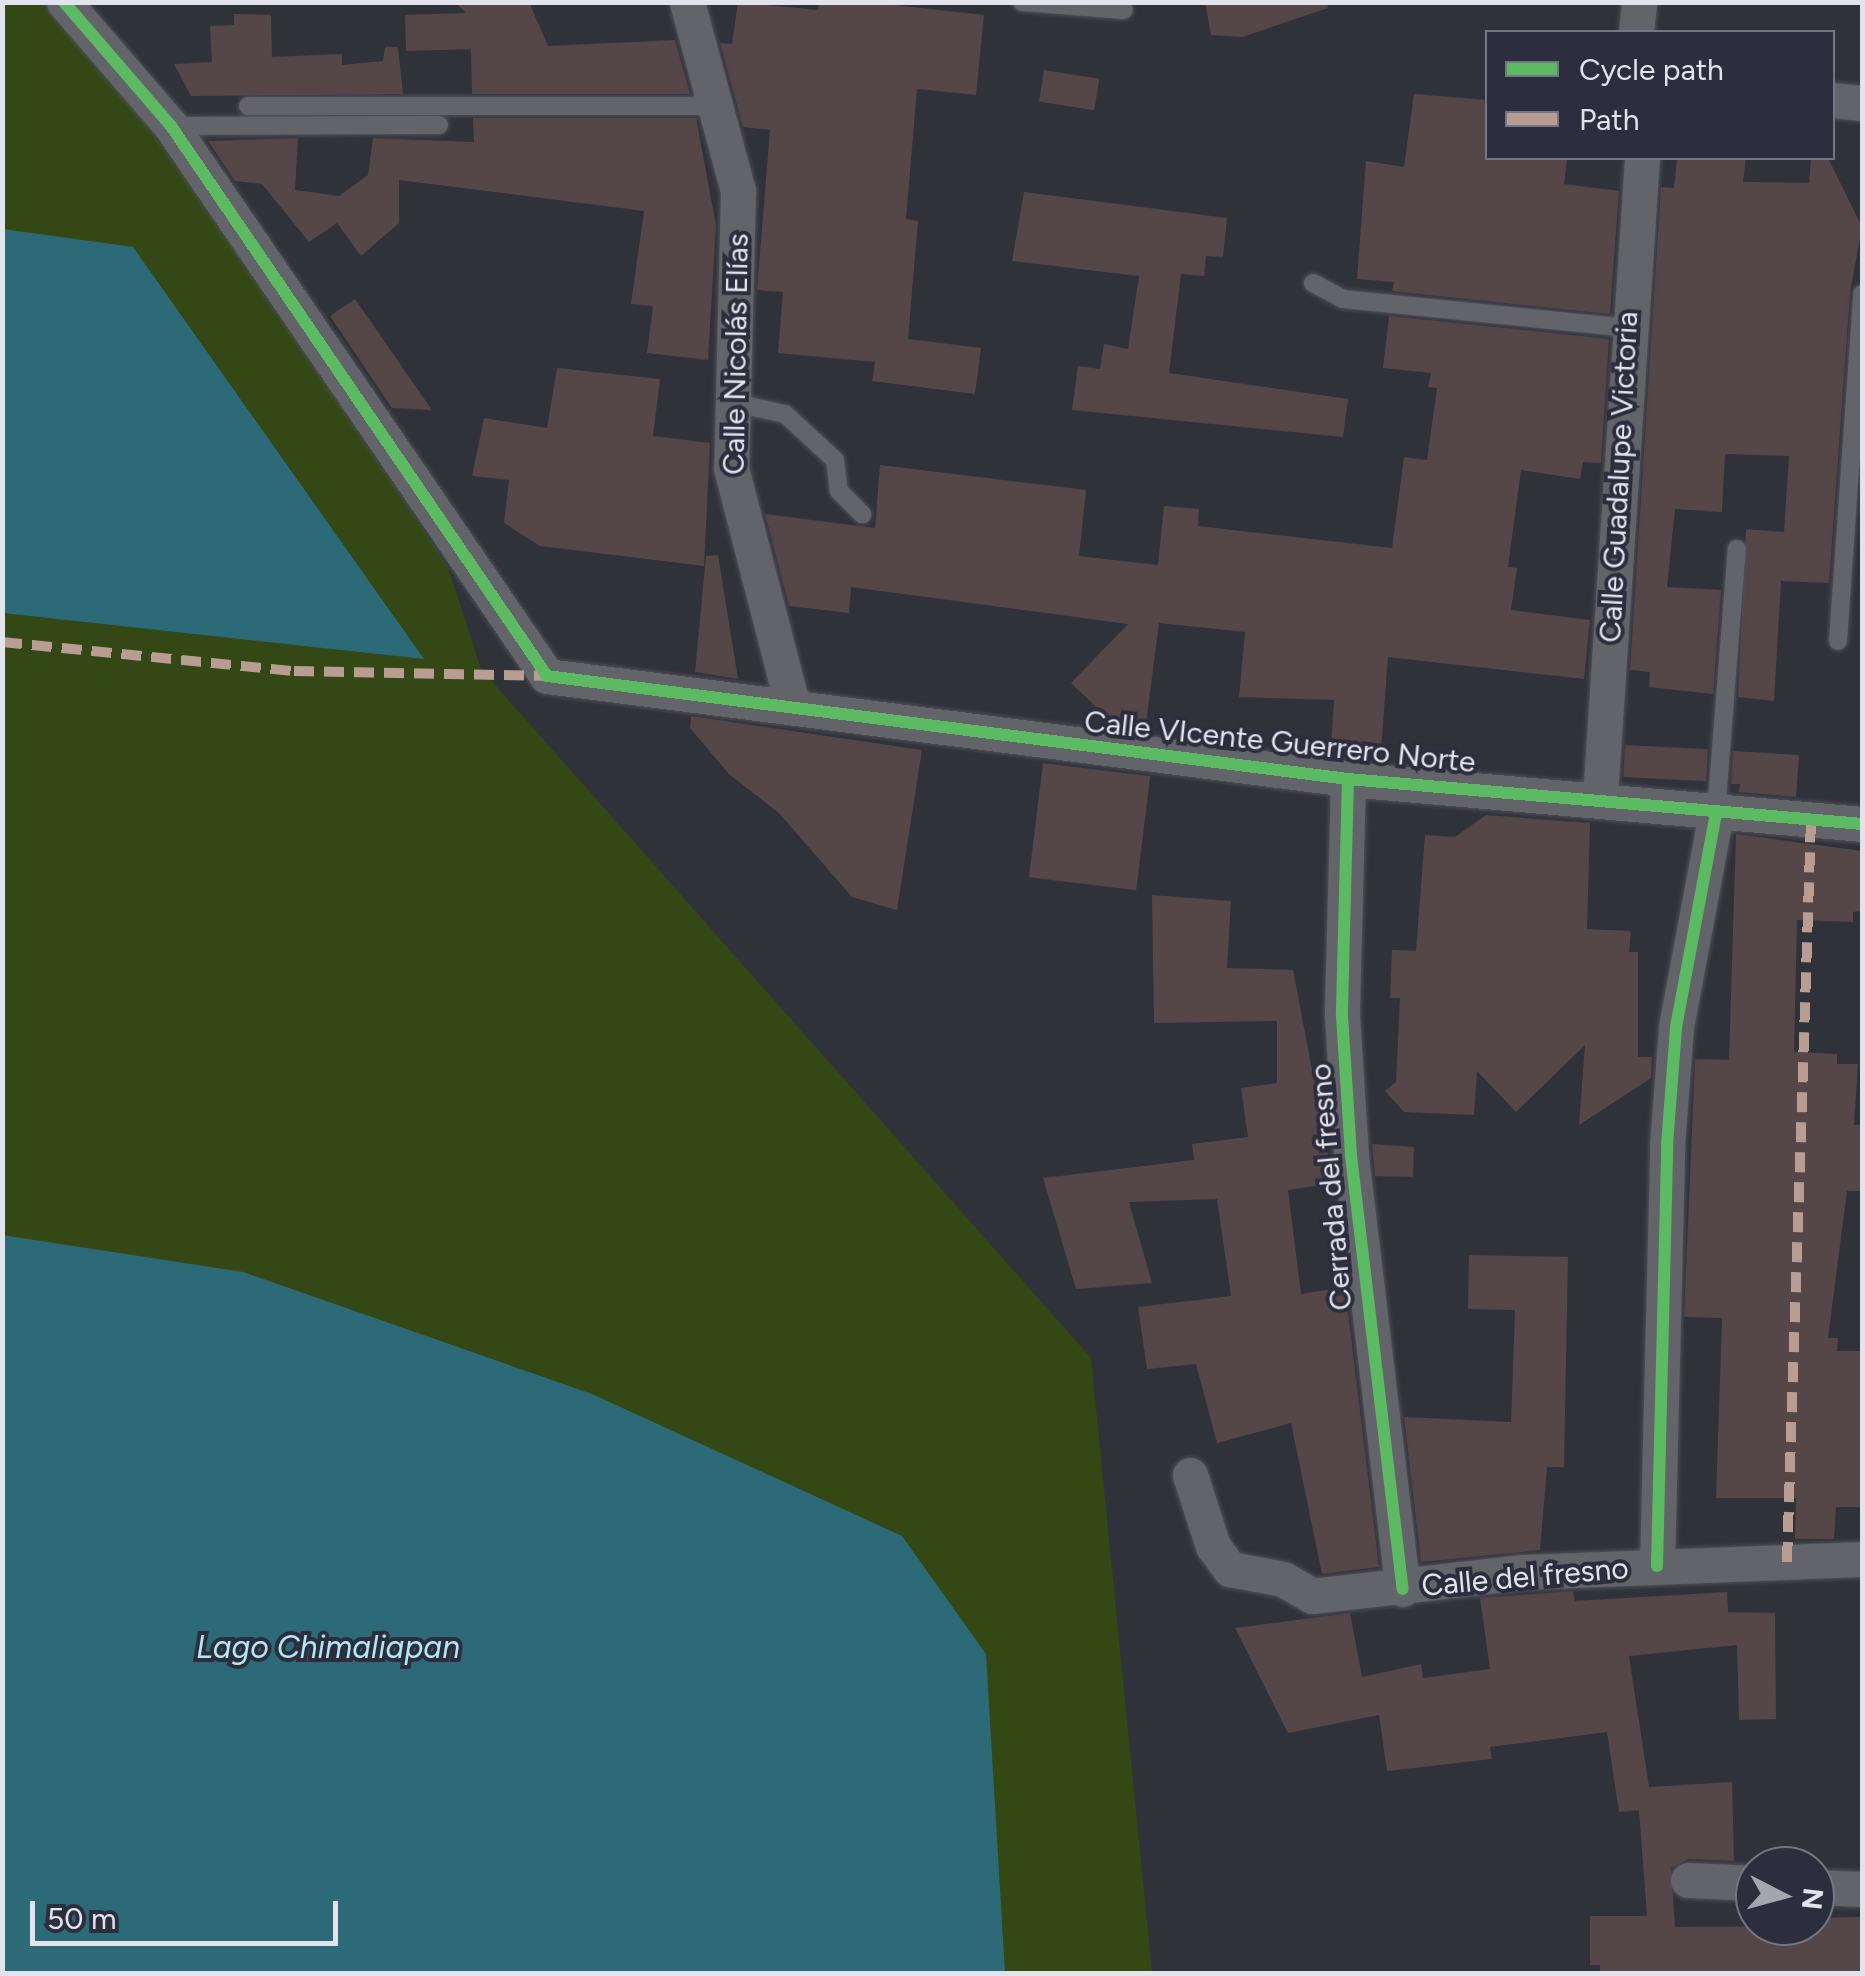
<!DOCTYPE html>
<html>
<head>
<meta charset="utf-8">
<style>
  body { margin:0 }
  #map { position:relative; width:1865px; height:1976px; overflow:hidden; background:#30323a; font-family:Figtree,sans-serif }
  div>[style] { position:absolute }
  [style*='--x'] { left:calc(var(--x)*1px); top:calc(var(--y)*1px); width:calc(var(--w)*1px); rotate:calc(var(--a)*1deg) }
  .green>* { inset:0; background:#334814 }
  .water>* { inset:0; background:#2c6a78 }
  .building>* { inset:0; background:#554648; transform-origin:0 0 }
  .roads { filter:drop-shadow(0 0 2px #4e4f56) drop-shadow(0 0 2px #4e4f56) }
  .service>* { height:18px; margin:-9px; padding:0 9px; transform-origin:9px; border-radius:9px; background:#63646a }
  .minor>* { height:35px; margin:-17.5px; padding:0 17.5px; transform-origin:17.5px; border-radius:17.5px; background:#63646a }
  .quiet>* { height:10px; margin-top:-5px; transform-origin:0; background:repeating-linear-gradient(90deg,#b99d93 0 20px,transparent 0 30px) }
  .cycleway>* { height:12px; margin:-6px; padding:0 6px; transform-origin:6px; border-radius:6px; background:#5cba63 }
  span { translate:-50% -50%; white-space:nowrap; text-align:center; line-height:1.15; -webkit-text-stroke:8px #2d2e3d; paint-order:stroke }
  .street-label { font-size:30px; color:#e2e3ed }
  .water-label { font-size:32px; color:#b1e7f6; font-style:italic }
  .frame { position:absolute; inset:0; border:5px solid #e2e3ed; pointer-events:none }
  .legend { position:absolute; left:1485px; top:30px; width:350px; height:130px; box-sizing:border-box; background:#2d2e3d; border:2px solid #757683; margin:0; padding:12px 18px; list-style:none; font-size:30px; color:#e2e3ed }
  .legend li { display:flex; align-items:center; gap:20px; height:50px }
  .legend b { width:50px; border:2px solid #757683 }
  .north { position:absolute; left:1735px; top:1846px; width:100px; height:100px; box-sizing:border-box; background:#2d2e3d; border:2px solid #757683; border-radius:50%; rotate:96deg; font-size:28px; font-weight:700; line-height:40px; text-align:center; color:#e2e3ed }
  .north::after { content:''; display:block; margin:auto; width:35px; height:45px; background:#a4a5ae; clip-path:polygon(50% 0,100% 100%,50% 72%,0 100%) }
  .scale { position:absolute; left:30px; top:1901px; width:308px; height:45px; box-sizing:border-box; border:5px solid #e2e3ed; border-top:0; padding-left:12px; font-size:30px; line-height:35px; white-space:nowrap; color:#e2e3ed; -webkit-text-stroke:8px #2d2e3d; paint-order:stroke }
</style>
</head>
<body>
<div id="map">
  <div class="green">
    <i style="clip-path:polygon(43px 2px,82px 36px,239px 250px,448px 567px,481px 669px,1091px 1358px,1152px 1973px,3px 1974px,2px 3px)"></i>
  </div>
  <div class="water">
    <i style="clip-path:polygon(3px 229px,133px 247px,424px 659px,3px 613px)"></i>
    <i style="clip-path:polygon(2px 1235px,243px 1272px,592px 1394px,902px 1536px,986px 1654px,1005px 1973px,3px 1973px)"></i>
  </div>
  <div class="building">
    <i style="clip-path:polygon(455px 2px,529px 2px,548px 46px,675px 40px,690px 94px,472px 94px,471px 49px,406px 51px,405px 15px,466px 13px)"></i>
    <i style="clip-path:polygon(738px 2px,818px 10px,819px 2px,867px 2px,984px 15px,976px 95px,917px 89px,906px 219px,918px 221px,908px 339px,981px 348px,975px 394px,872px 381px,875px 362px,778px 353px,783px 292px,757px 290px,770px 130px,743px 127px,720px 43px,732px 44px)"></i>
    <i style="clip-path:polygon(1205px 2px,1327px 2px,1328px 8px,1242px 37px,1211px 35px)"></i>
    <i style="clip-path:polygon(234px 14px,271px 15px,272px 57px,342px 54px,342px 65px,383px 61px,385px 47px,398px 47px,403px 94px,191px 96px,174px 64px,212px 62px,210px 26px,234px 25px)"></i>
    <i style="left:1044px;top:70px;width:56px;height:32px;rotate:9deg"></i>
    <i style="clip-path:polygon(1414px 94px,1488px 100px,1488px 158px,1567px 158px,1564px 184px,1619px 191px,1610px 314px,1392px 291px,1394px 282px,1357px 279px,1366px 161px,1404px 167px)"></i>
    <i style="clip-path:polygon(473px 118px,696px 118px,716px 225px,708px 360px,647px 353px,653px 306px,631px 304px,644px 211px,399px 180px,399px 223px,361px 256px,337px 223px,309px 242px,262px 184px,235px 181px,208px 141px,298px 138px,295px 190px,339px 196px,368px 175px,373px 138px,474px 142px)"></i>
    <i style="clip-path:polygon(1677px 158px,1746px 158px,1743px 182px,1809px 183px,1811px 158px,1828px 158px,1862px 227px,1850px 293px,1829px 583px,1781px 581px,1774px 701px,1738px 697px,1746px 529px,1784px 532px,1789px 456px,1725px 454px,1722px 512px,1675px 509px,1667px 587px,1721px 590px,1713px 694px,1649px 687px,1650px 672px,1630px 670px,1661px 187px,1674px 188px)"></i>
    <i style="clip-path:polygon(1024px 192px,1227px 218px,1223px 257px,1206px 256px,1204px 276px,1181px 274px,1169px 373px,1348px 399px,1343px 437px,1072px 410px,1078px 366px,1100px 369px,1104px 344px,1128px 349px,1139px 276px,1012px 261px)"></i>
    <i style="clip-path:polygon(355px 299px,432px 410px,392px 408px,330px 316px)"></i>
    <i style="clip-path:polygon(1389px 316px,1609px 339px,1601px 463px,1583px 462px,1580px 479px,1521px 470px,1508px 567px,1517px 568px,1511px 610px,1590px 620px,1584px 679px,1388px 657px,1381px 750px,1331px 746px,1334px 700px,1239px 697px,1245px 632px,1159px 623px,1145px 731px,1118px 728px,1071px 683px,1128px 624px,851px 587px,849px 613px,789px 606px,765px 514px,875px 528px,880px 465px,1086px 490px,1079px 556px,1158px 565px,1164px 506px,1199px 509px,1198px 526px,1392px 548px,1404px 457px,1427px 460px,1437px 388px,1428px 387px,1431px 373px,1383px 368px)"></i>
    <i style="clip-path:polygon(557px 368px,660px 379px,653px 436px,710px 443px,704px 566px,540px 546px,504px 523px,509px 480px,472px 476px,484px 418px,547px 428px)"></i>
    <i style="clip-path:polygon(718px 555px,738px 679px,695px 672px,706px 556px)"></i>
    <i style="clip-path:polygon(691px 716px,922px 750px,897px 910px,852px 897px,779px 813px,729px 774px,690px 728px)"></i>
    <i style="left:1625px;top:745px;width:83px;height:32px;rotate:3deg"></i>
    <i style="clip-path:polygon(1733px 751px,1799px 755px,1796px 797px,1739px 792px,1740px 784px,1731px 784px)"></i>
    <i style="left:1043px;top:763px;width:108px;height:115px;rotate:7deg"></i>
    <i style="clip-path:polygon(1486px 815px,1590px 823px,1587px 929px,1631px 931px,1629px 952px,1638px 952px,1638px 1057px,1652px 1057px,1651px 1078px,1579px 1125px,1585px 1045px,1516px 1112px,1477px 1071px,1474px 1115px,1404px 1112px,1385px 1091px,1396px 1082px,1400px 998px,1390px 998px,1392px 950px,1416px 951px,1425px 835px,1455px 837px)"></i>
    <i style="clip-path:polygon(1736px 834px,1862px 851px,1862px 911px,1853px 912px,1853px 922px,1797px 920px,1794px 1052px,1837px 1054px,1837px 1064px,1858px 1064px,1854px 1125px,1862px 1125px,1862px 1191px,1847px 1191px,1828px 1338px,1838px 1338px,1837px 1351px,1862px 1351px,1862px 1507px,1836px 1507px,1834px 1539px,1795px 1539px,1796px 1498px,1716px 1498px,1722px 1318px,1684px 1317px,1695px 1059px,1729px 1060px)"></i>
    <i style="clip-path:polygon(1152px 895px,1231px 901px,1227px 968px,1293px 970px,1332px 1174px,1325px 1173px,1327px 1184px,1288px 1190px,1301px 1294px,1345px 1287px,1379px 1567px,1322px 1574px,1291px 1423px,1217px 1443px,1196px 1364px,1147px 1369px,1138px 1307px,1231px 1296px,1217px 1199px,1129px 1202px,1152px 1283px,1076px 1289px,1043px 1178px,1194px 1160px,1192px 1144px,1248px 1137px,1241px 1088px,1277px 1083px,1277px 1021px,1154px 1023px)"></i>
    <i style="clip-path:polygon(1372px 1144px,1414px 1147px,1413px 1177px,1375px 1176px)"></i>
    <i style="clip-path:polygon(1469px 1255px,1568px 1257px,1564px 1467px,1547px 1467px,1540px 1550px,1421px 1562px,1404px 1417px,1511px 1422px,1515px 1310px,1468px 1309px)"></i>
    <i style="clip-path:polygon(1573px 1591px,1575px 1601px,1727px 1592px,1728px 1612px,1775px 1613px,1776px 1719px,1739px 1720px,1737px 1645px,1629px 1656px,1649px 1787px,1732px 1782px,1734px 1861px,1688px 1859px,1671px 1868px,1675px 1927px,1815px 1926px,1815px 1918px,1862px 1917px,1862px 1974px,1600px 1974px,1600px 1965px,1590px 1965px,1590px 1916px,1647px 1916px,1639px 1810px,1619px 1812px,1607px 1732px,1490px 1747px,1492px 1759px,1387px 1771px,1379px 1715px,1288px 1733px,1235px 1628px,1350px 1613px,1362px 1677px,1421px 1664px,1423px 1678px,1490px 1669px,1480px 1598px)"></i>
  </div>
  <div class="roads">
    <div class="service">
      <i style="--x:1022;--y:2;--w:102;--a:4.5"></i>
      <i style="--x:248;--y:106;--w:465;--a:0"></i>
      <i style="--x:171;--y:126;--w:268;--a:-0.2"></i>
      <i style="--x:1313;--y:283;--w:34;--a:28"></i>
      <i style="--x:1343;--y:299;--w:285;--a:5.8"></i>
      <i style="--x:735;--y:403;--w:51;--a:12.4"></i>
      <i style="--x:785;--y:414;--w:68;--a:42.6"></i>
      <i style="--x:835;--y:460;--w:31;--a:83"></i>
      <i style="--x:839;--y:491;--w:33;--a:45"></i>
      <i style="--x:1838;--y:641;--w:348;--a:-86"></i>
      <i style="--x:1716;--y:813;--w:265;--a:-85.5"></i>
    </div>
    <div class="minor">
      <i style="--x:64;--y:2;--w:164;--a:49.2"></i>
      <i style="--x:171;--y:126;--w:666;--a:55.64"></i>
      <i style="--x:547;--y:676;--w:808;--a:7.33"></i>
      <i style="--x:1348;--y:779;--w:516;--a:5"></i>
      <i style="--x:687;--y:2;--w:196;--a:74.9"></i>
      <i style="--x:738;--y:191;--w:277;--a:91.4"></i>
      <i style="--x:731;--y:468;--w:244;--a:75.5"></i>
      <i style="--x:1636;--y:32;--w:30;--a:-84"></i>
      <i style="--x:1832;--y:100;--w:30;--a:6"></i>
      <i style="--x:1348;--y:779;--w:237;--a:91.5"></i>
      <i style="--x:1342;--y:1016;--w:140;--a:86.3"></i>
      <i style="--x:1351;--y:1156;--w:436;--a:83.2"></i>
      <i style="--x:1600;--y:797;--w:640;--a:-86.24"></i>
      <i style="--x:1190;--y:1475;--w:75;--a:72.1"></i>
      <i style="--x:1213;--y:1546;--w:29;--a:54"></i>
      <i style="--x:1230;--y:1569;--w:54;--a:10.7"></i>
      <i style="--x:1283;--y:1579;--w:34;--a:30"></i>
      <i style="--x:1312;--y:1596;--w:212;--a:-6.5"></i>
      <i style="--x:1523;--y:1572;--w:339;--a:-2.2"></i>
      <i style="--x:1657;--y:1566;--w:421;--a:-88.6"></i>
      <i style="--x:1667;--y:1145;--w:118;--a:-85.6"></i>
      <i style="--x:1676;--y:1027;--w:218;--a:-79.4"></i>
      <i style="--x:1688;--y:1880;--w:67;--a:2.6"></i>
      <i style="--x:1815;--y:1887;--w:47;--a:2.4"></i>
    </div>
  </div>
  <div class="quiet">
    <i style="--x:2;--y:642;--w:293;--a:5.7"></i>
    <i style="--x:294;--y:671;--w:253;--a:1.1"></i>
    <i style="--x:1787;--y:1562;--w:743;--a:-88.15"></i>
  </div>
  <div class="cycleway">
    <i style="--x:64;--y:2;--w:164;--a:49.2"></i>
    <i style="--x:171;--y:126;--w:666;--a:55.64"></i>
    <i style="--x:547;--y:676;--w:808;--a:7.33"></i>
    <i style="--x:1348;--y:779;--w:516;--a:5"></i>
    <i style="--x:1348;--y:779;--w:237;--a:91.5"></i>
    <i style="--x:1342;--y:1016;--w:140;--a:86.3"></i>
    <i style="--x:1351;--y:1156;--w:436;--a:83.2"></i>
    <i style="--x:1657;--y:1566;--w:421;--a:-88.6"></i>
    <i style="--x:1667;--y:1145;--w:118;--a:-85.6"></i>
    <i style="--x:1676;--y:1027;--w:218;--a:-79.4"></i>
  </div>
  <div class="street-label">
    <span style="left:736px;top:354px;rotate:-89deg">Calle Nicolás Elías</span>
    <span style="left:1619px;top:477px;rotate:-87deg">Calle Guadalupe Victoria</span>
    <span style="left:1280px;top:742px;rotate:6deg">Calle VIcente Guerrero Norte</span>
    <span style="left:1331px;top:1187px;rotate:-95deg">Cerrada del fresno</span>
    <span style="left:1525px;top:1577px;rotate:-5deg">Calle del fresno</span>
  </div>
  <div class="water-label">
    <span style="left:328px;top:1647px">Lago Chimaliapan</span>
  </div>
  <div class="frame"></div>
  <ul class="legend">
  <li><b style="height:12px;background:#5cba63"></b>Cycle path</li>
  <li><b style="height:12px;background:#b99d93"></b>Path</li>
  </ul>
  <div class="north">N</div>
  <div class="scale">50 m</div>
</div>
</body>
</html>
